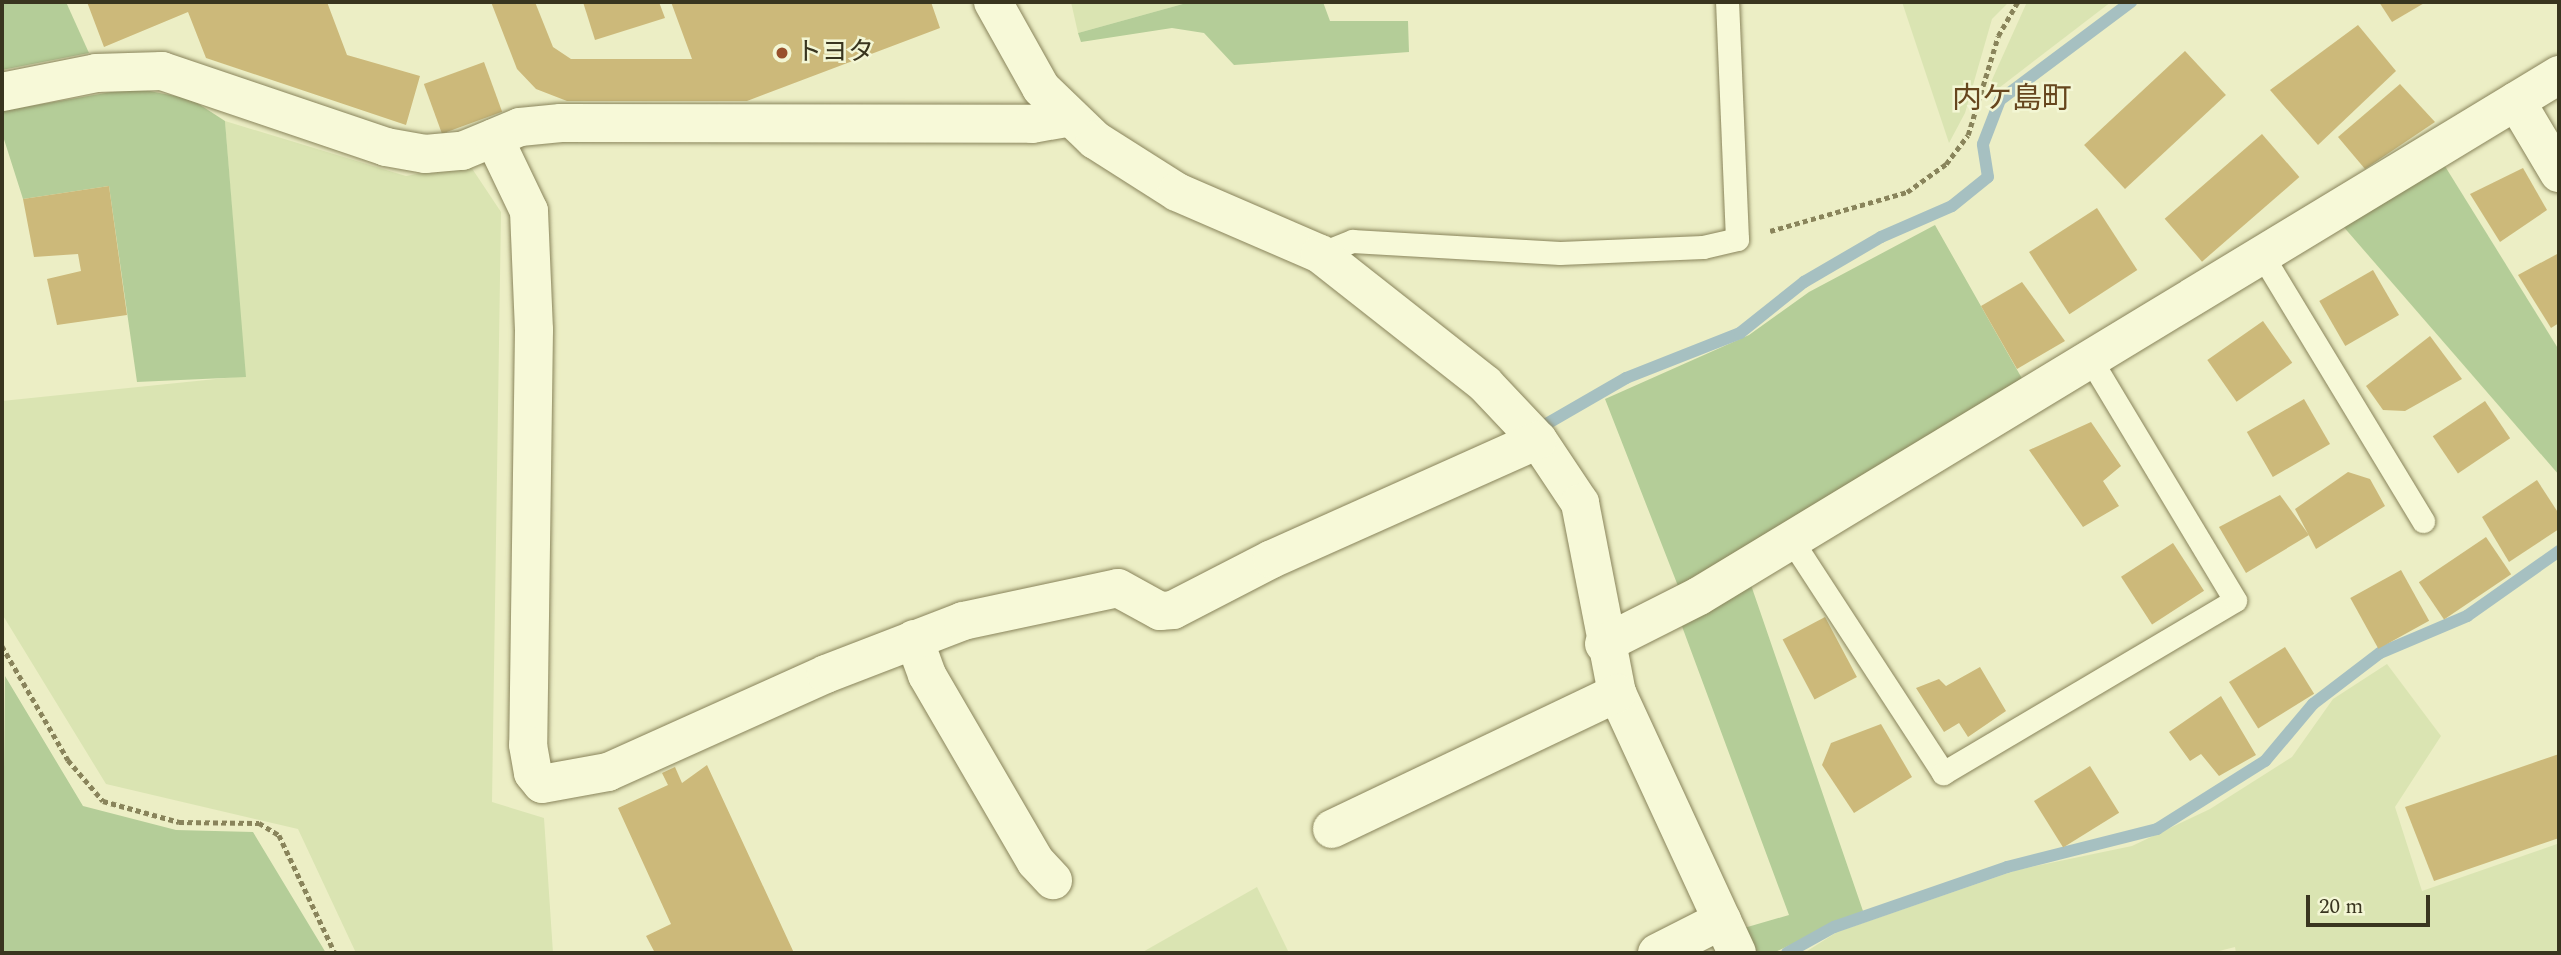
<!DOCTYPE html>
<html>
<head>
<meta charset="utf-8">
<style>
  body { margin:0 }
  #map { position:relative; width:2561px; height:955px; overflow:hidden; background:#eceec5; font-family:Spectral,"Noto Sans JP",serif }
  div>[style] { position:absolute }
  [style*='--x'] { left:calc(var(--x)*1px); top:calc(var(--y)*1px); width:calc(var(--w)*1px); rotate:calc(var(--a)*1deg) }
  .farmland>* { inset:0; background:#dae4b2 }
  .green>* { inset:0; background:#b4cd98 }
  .stream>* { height:12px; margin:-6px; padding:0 6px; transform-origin:6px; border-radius:6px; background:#a6c0c1 }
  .building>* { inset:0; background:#ccb97a; transform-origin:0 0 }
  .path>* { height:4.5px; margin-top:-2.25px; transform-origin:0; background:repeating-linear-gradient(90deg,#89845b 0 5px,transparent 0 8.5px) }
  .roads { filter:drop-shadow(0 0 2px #89845b) drop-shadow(0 0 2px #89845b) }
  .service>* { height:23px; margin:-11.5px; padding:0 11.5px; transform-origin:11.5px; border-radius:11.5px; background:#f7f9d8 }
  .minor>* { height:38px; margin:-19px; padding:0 19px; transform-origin:19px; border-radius:19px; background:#f7f9d8 }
  .dots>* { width:19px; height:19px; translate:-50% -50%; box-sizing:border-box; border:4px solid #f3f6d4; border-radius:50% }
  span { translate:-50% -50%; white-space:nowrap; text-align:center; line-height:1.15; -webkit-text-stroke:5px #f3f6d4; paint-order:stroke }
  .poi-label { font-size:26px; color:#39351f }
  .left { translate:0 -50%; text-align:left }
  .quarter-label { font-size:30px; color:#66461e }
  .frame { position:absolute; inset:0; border:4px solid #39351f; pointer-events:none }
  .scale { position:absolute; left:2306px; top:895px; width:124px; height:32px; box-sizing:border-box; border:4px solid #39351f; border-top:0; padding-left:9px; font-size:21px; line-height:24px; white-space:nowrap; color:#39351f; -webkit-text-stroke:5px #f3f6d4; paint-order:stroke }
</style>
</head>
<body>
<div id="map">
  <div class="farmland">
    <i style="clip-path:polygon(1071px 2px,1190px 2px,1078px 33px)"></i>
    <i style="clip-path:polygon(1902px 2px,2009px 2px,1992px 19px,1965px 113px,1949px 143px)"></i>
    <i style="clip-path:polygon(2027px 2px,2111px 2px,1995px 91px,1991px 82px)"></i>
    <i style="clip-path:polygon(225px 121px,406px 176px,469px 164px,501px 212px,492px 802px,544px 818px,553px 953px,356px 953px,298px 829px,106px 784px,2px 614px,2px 401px,245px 376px)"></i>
    <i style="clip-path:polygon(2387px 664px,2441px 736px,2395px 807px,2422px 891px,2557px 844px,2559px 953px,2236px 953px,2235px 947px,2211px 953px,1804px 953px,1837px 932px,2017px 870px,2132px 846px,2210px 809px,2292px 757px,2333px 699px)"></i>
    <i style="clip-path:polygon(1257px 887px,1289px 953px,1141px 953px)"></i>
  </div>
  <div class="green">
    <i style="clip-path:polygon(2px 2px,66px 2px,89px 53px,2px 70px)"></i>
    <i style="clip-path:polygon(1190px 2px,1323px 2px,1330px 21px,1408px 21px,1409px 52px,1234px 65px,1204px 33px,1172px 28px,1081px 42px,1078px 33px)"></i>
    <i style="clip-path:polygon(134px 88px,191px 99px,225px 121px,246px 377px,137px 382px,109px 186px,23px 199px,2px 133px,2px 111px)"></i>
    <i style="clip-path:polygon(2443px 163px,2559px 350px,2559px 475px,2342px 225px)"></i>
    <i style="clip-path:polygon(1935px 225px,2024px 382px,1678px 586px,1605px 399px,1749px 335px,1809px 292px)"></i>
    <i style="clip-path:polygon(1751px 585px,1863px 911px,1773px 953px,1756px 953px,1744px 928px,1789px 915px,1680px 621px)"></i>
    <i style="clip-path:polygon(5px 676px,83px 806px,176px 830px,253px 832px,326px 953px,2px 953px)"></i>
  </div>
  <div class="stream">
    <i style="--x:1543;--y:426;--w:96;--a:-30"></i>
    <i style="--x:1626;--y:378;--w:123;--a:-21.5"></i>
    <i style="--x:1740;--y:333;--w:82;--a:-38.6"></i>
    <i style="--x:1804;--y:282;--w:89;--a:-30.3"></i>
    <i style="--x:1881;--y:237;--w:77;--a:-23.6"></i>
    <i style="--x:1952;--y:206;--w:46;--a:-38.9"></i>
    <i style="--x:1988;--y:177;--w:33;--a:-99"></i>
    <i style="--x:1983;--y:144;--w:47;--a:-68.9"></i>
    <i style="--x:2000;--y:100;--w:164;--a:-36.8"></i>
    <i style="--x:1787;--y:953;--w:54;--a:-29"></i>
    <i style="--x:1834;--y:927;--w:183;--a:-19.1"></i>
    <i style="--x:2007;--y:867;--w:155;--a:-14.2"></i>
    <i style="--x:2157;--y:829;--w:128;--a:-32.2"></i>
    <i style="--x:2265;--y:761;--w:75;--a:-49.9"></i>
    <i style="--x:2313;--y:704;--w:84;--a:-37.3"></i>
    <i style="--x:2380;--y:653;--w:95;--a:-23"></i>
    <i style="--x:2467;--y:616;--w:113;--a:-35.2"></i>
  </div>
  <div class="building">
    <i style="clip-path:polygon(87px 2px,327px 2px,347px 55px,420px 76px,406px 125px,206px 58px,188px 12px,104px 47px)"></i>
    <i style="clip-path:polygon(491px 2px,535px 2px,553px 47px,571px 59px,692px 59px,671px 2px,931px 2px,940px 28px,747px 101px,567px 101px,536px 89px,517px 69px)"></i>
    <i style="clip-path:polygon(583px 2px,659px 2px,665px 18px,595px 40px)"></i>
    <i style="clip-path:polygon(2379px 2px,2426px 2px,2392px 22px)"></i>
    <i style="clip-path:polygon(2358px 25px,2396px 71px,2318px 145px,2270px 90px)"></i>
    <i style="left:2185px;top:51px;width:60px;height:138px;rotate:47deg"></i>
    <i style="left:484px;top:62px;width:53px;height:64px;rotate:70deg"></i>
    <i style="clip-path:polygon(2400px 84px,2435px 122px,2365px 169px,2338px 137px)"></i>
    <i style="left:2262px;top:134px;width:57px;height:129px;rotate:49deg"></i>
    <i style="clip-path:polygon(2523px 168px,2547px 210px,2500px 242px,2470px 194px)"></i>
    <i style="clip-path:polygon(109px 186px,127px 315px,57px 325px,47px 279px,81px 271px,78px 254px,34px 257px,23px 199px)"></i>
    <i style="left:2097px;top:208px;width:74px;height:81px;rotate:57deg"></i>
    <i style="clip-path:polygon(2559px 253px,2559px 323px,2551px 328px,2518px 275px)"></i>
    <i style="left:2373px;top:270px;width:52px;height:62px;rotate:60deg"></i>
    <i style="clip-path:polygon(2022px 282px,2065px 341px,2017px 369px,1981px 306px)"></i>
    <i style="left:2263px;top:321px;width:51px;height:68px;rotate:55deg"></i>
    <i style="clip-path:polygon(2430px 336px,2462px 379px,2405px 411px,2383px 410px,2366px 386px)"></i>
    <i style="left:2304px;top:399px;width:52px;height:66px;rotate:60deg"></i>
    <i style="left:2485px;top:401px;width:45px;height:63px;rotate:56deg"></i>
    <i style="clip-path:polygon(2091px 422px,2121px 466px,2103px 481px,2119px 506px,2083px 527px,2029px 450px)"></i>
    <i style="clip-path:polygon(2348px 472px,2370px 479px,2385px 506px,2316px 549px,2295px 509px)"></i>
    <i style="clip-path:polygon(2537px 480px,2559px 514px,2559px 529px,2509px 562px,2482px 517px)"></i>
    <i style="clip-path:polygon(2280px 495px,2309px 535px,2246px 573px,2219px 527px)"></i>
    <i style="left:2486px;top:537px;width:45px;height:81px;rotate:56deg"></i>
    <i style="left:2173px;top:543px;width:57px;height:62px;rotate:57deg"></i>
    <i style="left:2401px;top:570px;width:58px;height:58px;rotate:61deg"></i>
    <i style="left:1825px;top:617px;width:68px;height:48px;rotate:62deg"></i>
    <i style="left:2285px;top:647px;width:55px;height:66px;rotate:58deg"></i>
    <i style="clip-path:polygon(1980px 667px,2006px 711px,1968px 737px,1959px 723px,1944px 732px,1916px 688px,1939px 679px,1946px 686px)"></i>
    <i style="clip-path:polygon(2221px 696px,2256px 755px,2219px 776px,2201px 754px,2190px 761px,2169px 732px)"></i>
    <i style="clip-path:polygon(1881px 724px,1912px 777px,1854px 813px,1822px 765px,1831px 743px)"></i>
    <i style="clip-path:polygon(2559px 754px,2559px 838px,2434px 881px,2405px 807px)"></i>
    <i style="clip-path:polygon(707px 765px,794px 953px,655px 953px,646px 936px,671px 924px,618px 808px,668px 785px,662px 773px,675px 767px,682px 783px)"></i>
    <i style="left:2090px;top:766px;width:55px;height:66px;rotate:58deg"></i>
  </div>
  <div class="path">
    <i style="--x:1770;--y:231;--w:142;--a:-15.9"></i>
    <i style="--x:1907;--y:192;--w:48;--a:-35.7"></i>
    <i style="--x:1946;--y:164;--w:36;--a:-53"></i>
    <i style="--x:1968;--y:135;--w:103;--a:-73.1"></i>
    <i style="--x:1998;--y:36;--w:39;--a:-60"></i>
    <i style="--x:2;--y:646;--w:132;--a:59.9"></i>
    <i style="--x:68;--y:760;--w:54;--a:49.5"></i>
    <i style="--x:103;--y:801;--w:79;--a:15.4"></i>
    <i style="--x:179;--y:822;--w:80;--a:0.7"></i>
    <i style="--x:259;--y:823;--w:23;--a:31"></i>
    <i style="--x:279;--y:835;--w:131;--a:64.6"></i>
  </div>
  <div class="roads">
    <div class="service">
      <i style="--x:1320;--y:254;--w:35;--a:-22"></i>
      <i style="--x:1352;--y:241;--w:208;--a:3.3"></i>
      <i style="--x:1560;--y:253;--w:143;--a:-2.4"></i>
      <i style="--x:1703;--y:247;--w:35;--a:-13"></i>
      <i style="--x:1737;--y:239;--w:237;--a:-92.4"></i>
      <i style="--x:2262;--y:255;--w:311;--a:58.8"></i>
      <i style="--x:1792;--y:541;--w:277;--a:56.9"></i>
      <i style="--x:1943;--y:773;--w:339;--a:-30.6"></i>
      <i style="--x:2235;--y:600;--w:281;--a:-121"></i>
    </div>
    <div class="minor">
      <i style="--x:993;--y:2;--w:98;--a:60.8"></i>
      <i style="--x:1041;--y:88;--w:75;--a:43.9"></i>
      <i style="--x:1095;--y:140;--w:97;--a:32.4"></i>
      <i style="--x:1177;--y:192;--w:156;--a:23.4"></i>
      <i style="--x:1320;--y:254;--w:210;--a:38.2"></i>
      <i style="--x:1485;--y:384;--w:77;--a:46.6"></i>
      <i style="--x:1538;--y:440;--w:76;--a:56.3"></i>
      <i style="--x:1580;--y:503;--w:194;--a:79"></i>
      <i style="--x:1617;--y:693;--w:286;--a:65.2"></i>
      <i style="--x:2;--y:92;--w:96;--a:-11.4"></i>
      <i style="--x:96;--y:73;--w:66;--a:-1.7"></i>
      <i style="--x:162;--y:71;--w:237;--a:18.7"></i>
      <i style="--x:386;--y:147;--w:40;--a:10"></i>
      <i style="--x:425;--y:154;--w:37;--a:-5"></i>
      <i style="--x:462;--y:151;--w:63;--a:-22.5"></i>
      <i style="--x:520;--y:127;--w:41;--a:-5.6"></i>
      <i style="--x:561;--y:123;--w:471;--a:0.1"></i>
      <i style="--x:1032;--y:124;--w:39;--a:-10"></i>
      <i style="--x:2516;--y:101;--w:84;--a:59.2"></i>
      <i style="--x:494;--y:138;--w:81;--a:64.4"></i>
      <i style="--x:529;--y:211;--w:119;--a:87.6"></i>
      <i style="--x:534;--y:330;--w:415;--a:90.8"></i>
      <i style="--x:528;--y:745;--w:28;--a:80"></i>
      <i style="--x:533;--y:773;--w:14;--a:51"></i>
      <i style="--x:542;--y:784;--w:67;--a:-10.3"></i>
      <i style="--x:608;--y:772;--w:239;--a:-24.2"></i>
      <i style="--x:826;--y:674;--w:147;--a:-21.1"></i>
      <i style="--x:963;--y:621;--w:158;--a:-12"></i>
      <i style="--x:1118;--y:588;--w:48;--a:28.7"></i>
      <i style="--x:1160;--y:611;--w:13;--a:-4"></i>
      <i style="--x:1173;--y:610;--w:111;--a:-27.3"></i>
      <i style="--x:1272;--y:559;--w:291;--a:-24.1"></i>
      <i style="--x:914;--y:639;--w:38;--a:70"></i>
      <i style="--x:927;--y:675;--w:216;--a:59.8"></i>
      <i style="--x:1036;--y:862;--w:25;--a:47"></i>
      <i style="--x:1604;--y:644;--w:106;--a:-26.8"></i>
      <i style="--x:1699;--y:596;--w:1006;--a:-31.21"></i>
      <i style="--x:1332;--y:829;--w:316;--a:-25.5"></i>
      <i style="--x:1657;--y:953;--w:73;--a:-26.9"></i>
    </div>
  </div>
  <div class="dots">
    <i style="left:782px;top:53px;background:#98502b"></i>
  </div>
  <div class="poi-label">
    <span class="left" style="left:796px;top:53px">トヨタ</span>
  </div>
  <div class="quarter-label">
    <span style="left:2012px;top:99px">内ケ島町</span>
  </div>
  <div class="frame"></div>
  <div class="scale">20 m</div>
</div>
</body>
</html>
